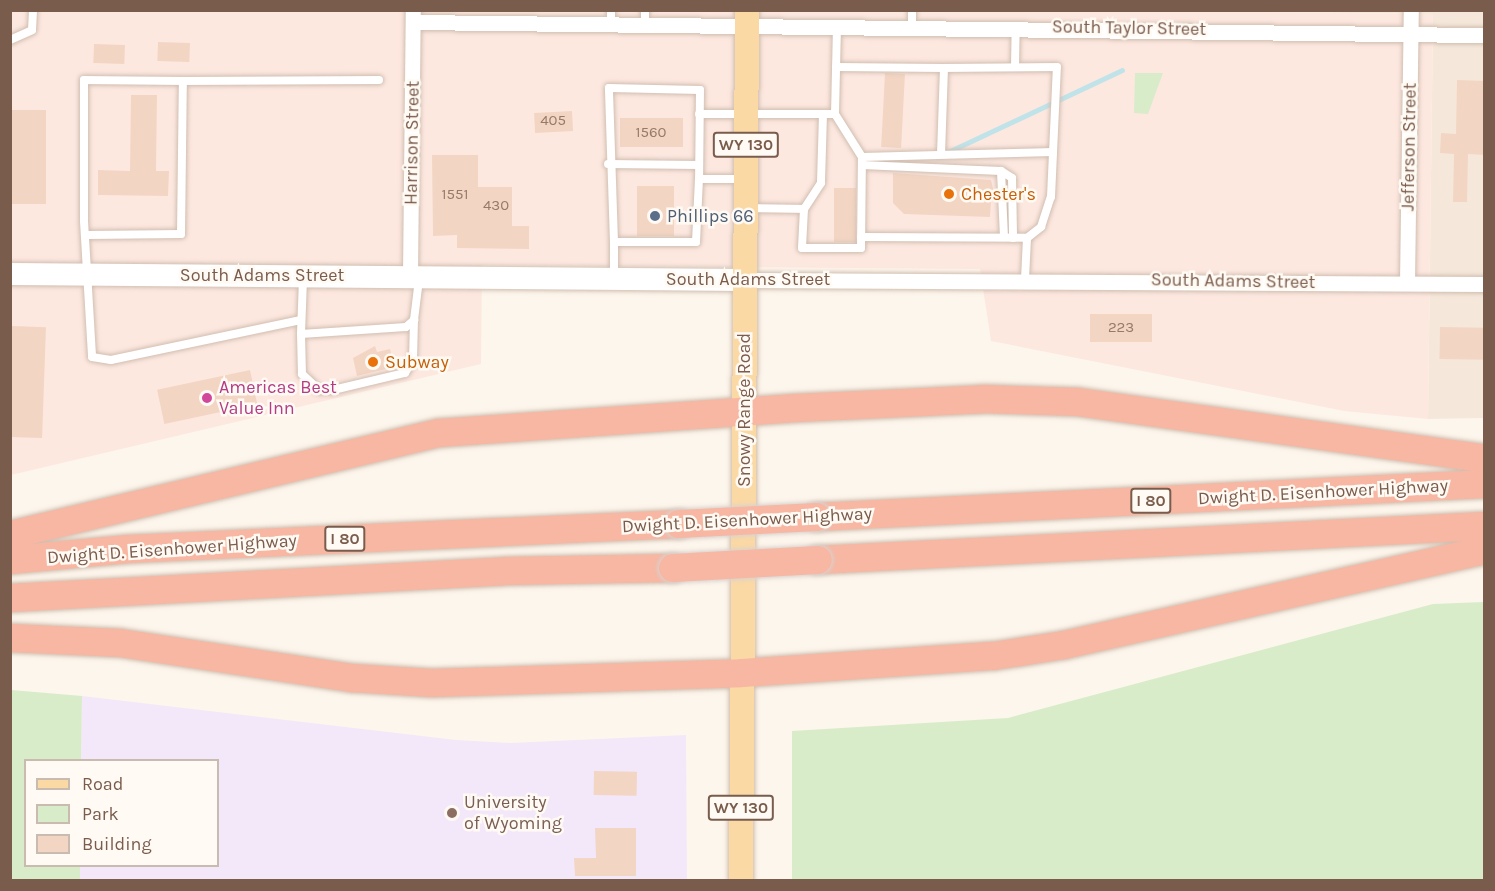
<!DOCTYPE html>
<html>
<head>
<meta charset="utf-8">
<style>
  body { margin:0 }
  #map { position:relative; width:1495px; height:891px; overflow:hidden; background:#fdf6ec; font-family:Karla,sans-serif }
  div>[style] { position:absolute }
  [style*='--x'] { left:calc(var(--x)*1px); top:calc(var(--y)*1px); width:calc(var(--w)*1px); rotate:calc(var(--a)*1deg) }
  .residential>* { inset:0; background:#f5e8da }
  .commercial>* { inset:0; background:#fde8e0 }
  .education>* { inset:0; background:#f3e8fa }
  .green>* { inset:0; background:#d8ecc9 }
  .stream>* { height:4.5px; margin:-2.25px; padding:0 2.25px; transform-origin:2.25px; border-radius:2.25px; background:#bfe3e8 }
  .building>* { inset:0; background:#f3d5c3; transform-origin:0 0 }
  .roads { filter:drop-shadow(0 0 2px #d1beb0) drop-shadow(0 0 2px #d1beb0) }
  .lane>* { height:8px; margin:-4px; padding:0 4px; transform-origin:4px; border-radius:4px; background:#fff }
  .street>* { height:15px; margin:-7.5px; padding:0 7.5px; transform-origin:7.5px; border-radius:7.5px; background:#fff }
  .secondary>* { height:22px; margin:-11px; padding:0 11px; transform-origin:11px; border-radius:11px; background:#fff }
  .primary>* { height:24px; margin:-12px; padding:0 12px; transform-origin:12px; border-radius:12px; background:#fbd9a5 }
  .highway>* { height:28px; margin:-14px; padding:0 14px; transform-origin:14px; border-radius:14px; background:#f7b7a3 }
  .bridges { filter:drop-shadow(0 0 2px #dad1cd) drop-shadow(0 0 2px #dad1cd) }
  .highway-bridge>* { height:28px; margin:-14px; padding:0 14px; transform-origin:14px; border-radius:14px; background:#f7b7a3 }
  .dots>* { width:16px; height:16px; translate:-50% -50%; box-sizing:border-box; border:3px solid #fffaf3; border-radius:50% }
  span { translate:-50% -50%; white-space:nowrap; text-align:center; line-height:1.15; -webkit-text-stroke:5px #fffaf3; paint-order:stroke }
  .number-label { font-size:15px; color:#987a6a }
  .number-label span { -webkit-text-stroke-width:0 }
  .shield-label span { padding:2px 4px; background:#fffaf3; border:2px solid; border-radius:4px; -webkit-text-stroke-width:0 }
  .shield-label { font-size:16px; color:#7a5c4d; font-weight:700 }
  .street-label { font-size:18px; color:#7a5c4d }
  .food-label { font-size:18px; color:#c56008 }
  .left { translate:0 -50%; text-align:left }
  .service-label { font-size:18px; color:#4e5e75 }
  .hotel-label { font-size:18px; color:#b23c85 }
  .education-label { font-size:18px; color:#785e54 }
  .frame { position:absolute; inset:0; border:12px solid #7a5c4d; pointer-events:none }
  .legend { position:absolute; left:24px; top:759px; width:195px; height:108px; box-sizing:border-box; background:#fffaf3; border:2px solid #cabbb1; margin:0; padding:8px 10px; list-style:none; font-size:18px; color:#7a5c4d }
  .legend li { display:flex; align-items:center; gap:12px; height:30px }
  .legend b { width:30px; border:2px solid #cabbb1 }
</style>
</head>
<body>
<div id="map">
  <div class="residential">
    <i style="clip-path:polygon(1105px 10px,1484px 11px,1484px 418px,1428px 419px,1433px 14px)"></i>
  </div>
  <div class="commercial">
    <i style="clip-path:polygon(1105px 10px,1433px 14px,1428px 419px,1344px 411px,991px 341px,980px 269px,482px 265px,481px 364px,11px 475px,10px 11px)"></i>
  </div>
  <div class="education">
    <i style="clip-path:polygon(82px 696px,456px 740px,511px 743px,686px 735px,687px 880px,80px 880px,80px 866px,218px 866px,218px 760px,81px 760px)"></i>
  </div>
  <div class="green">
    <i style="clip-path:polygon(1135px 73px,1163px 73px,1148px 114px,1134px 113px)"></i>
    <i style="clip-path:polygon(1484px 602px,1484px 880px,792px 880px,792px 731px,1008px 718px,1433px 604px)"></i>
    <i style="clip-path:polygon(11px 690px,82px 696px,81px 760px,26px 760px,26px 866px,80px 866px,80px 880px,11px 880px)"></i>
  </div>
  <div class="stream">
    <i style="--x:948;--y:152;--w:192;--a:-25.2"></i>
  </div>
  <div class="building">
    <i style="left:158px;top:42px;width:32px;height:19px;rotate:2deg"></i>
    <i style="left:94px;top:44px;width:31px;height:19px;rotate:2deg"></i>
    <i style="left:885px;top:73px;width:20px;height:74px;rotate:3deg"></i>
    <i style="clip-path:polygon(1457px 80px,1485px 81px,1485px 155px,1468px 154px,1467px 202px,1453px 202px,1454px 154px,1440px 153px,1441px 133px,1456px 134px)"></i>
    <i style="clip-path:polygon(131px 95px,157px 95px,156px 171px,169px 171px,168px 196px,98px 195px,98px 170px,130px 171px)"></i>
    <i style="left:10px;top:110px;width:36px;height:94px"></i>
    <i style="left:572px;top:111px;width:20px;height:38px;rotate:87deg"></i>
    <i style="left:620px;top:118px;width:63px;height:29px"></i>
    <i style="clip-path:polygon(432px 155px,478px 155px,478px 187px,512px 187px,512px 226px,529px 226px,529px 249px,457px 248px,457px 235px,433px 236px)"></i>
    <i style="clip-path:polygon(893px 173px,991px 180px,996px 201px,991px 201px,990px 217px,904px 214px,893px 203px)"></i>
    <i style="left:637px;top:186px;width:37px;height:50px"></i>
    <i style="left:834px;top:188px;width:22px;height:54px"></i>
    <i style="left:1090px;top:314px;width:62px;height:28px"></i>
    <i style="left:12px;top:326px;width:34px;height:111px;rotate:2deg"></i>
    <i style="left:1440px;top:327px;width:45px;height:32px;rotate:1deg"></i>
    <i style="clip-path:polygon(375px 346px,377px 352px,390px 349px,394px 367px,357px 376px,353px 358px)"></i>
    <i style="left:250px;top:370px;width:35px;height:95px;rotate:78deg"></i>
    <i style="left:594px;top:771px;width:43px;height:24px;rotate:1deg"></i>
    <i style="clip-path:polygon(595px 828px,636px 828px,636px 876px,575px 876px,574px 858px,596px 858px)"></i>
  </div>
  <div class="roads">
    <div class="lane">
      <i style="--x:611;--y:23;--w:13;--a:-90"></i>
      <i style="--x:645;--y:23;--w:13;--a:-90"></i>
      <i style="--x:912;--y:25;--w:15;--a:-90"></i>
      <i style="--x:10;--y:40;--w:24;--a:-24"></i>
      <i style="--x:32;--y:30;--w:20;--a:-87"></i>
      <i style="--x:836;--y:67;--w:108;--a:0.5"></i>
      <i style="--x:944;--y:68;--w:86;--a:92"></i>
      <i style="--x:1015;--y:67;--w:39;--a:-89"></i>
      <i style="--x:183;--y:81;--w:196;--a:-0.3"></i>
      <i style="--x:699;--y:114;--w:136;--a:0"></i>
      <i style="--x:835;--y:114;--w:88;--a:-88.7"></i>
      <i style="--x:823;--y:114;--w:69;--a:91.7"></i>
      <i style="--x:821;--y:183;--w:31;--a:123"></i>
      <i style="--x:804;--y:209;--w:39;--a:93"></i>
      <i style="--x:802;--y:248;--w:59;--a:0"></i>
      <i style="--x:861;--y:248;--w:91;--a:-89.4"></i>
      <i style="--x:862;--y:157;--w:51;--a:-122.1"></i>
      <i style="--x:862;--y:157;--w:191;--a:-1.5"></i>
      <i style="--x:608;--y:164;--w:91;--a:0.6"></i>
      <i style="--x:862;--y:165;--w:139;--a:2.5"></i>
      <i style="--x:1001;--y:171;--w:66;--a:87.4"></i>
      <i style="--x:1001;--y:171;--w:13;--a:32"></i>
      <i style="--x:1012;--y:178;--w:60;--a:89"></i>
      <i style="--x:749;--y:208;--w:55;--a:1"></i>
      <i style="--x:88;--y:235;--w:93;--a:-0.6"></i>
      <i style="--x:181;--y:234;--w:153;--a:-89.3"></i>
      <i style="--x:183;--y:81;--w:99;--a:-179.4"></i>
      <i style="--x:84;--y:80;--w:141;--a:90"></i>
      <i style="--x:84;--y:221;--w:136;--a:86.6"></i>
      <i style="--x:92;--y:357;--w:19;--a:9"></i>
      <i style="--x:111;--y:360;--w:194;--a:-11.9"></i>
      <i style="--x:861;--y:237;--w:166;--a:0.3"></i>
      <i style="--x:1027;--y:238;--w:18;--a:-38"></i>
      <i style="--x:1041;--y:227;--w:32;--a:-72"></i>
      <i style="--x:1051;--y:197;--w:130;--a:-87.4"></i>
      <i style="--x:1057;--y:67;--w:113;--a:179.5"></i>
      <i style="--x:614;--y:242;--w:154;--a:-91.9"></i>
      <i style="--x:609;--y:88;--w:91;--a:1.3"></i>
      <i style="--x:700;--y:90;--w:89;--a:90.6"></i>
      <i style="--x:614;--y:276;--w:34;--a:-90"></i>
      <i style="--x:614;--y:242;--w:82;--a:0"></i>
      <i style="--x:696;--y:242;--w:63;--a:-87.3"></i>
      <i style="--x:699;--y:179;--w:43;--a:0"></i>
      <i style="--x:303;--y:279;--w:55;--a:92.1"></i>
      <i style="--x:301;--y:334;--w:105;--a:-3.8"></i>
      <i style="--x:406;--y:327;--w:11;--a:-41"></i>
      <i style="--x:414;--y:320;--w:41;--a:-83"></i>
      <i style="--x:1025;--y:279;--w:41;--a:-87.2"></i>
      <i style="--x:301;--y:334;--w:40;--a:88.6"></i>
      <i style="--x:302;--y:374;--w:23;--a:43"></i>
      <i style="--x:319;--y:390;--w:14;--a:0"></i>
      <i style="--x:333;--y:390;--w:74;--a:-13.3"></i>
      <i style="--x:405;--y:373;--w:15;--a:-58"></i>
      <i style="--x:413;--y:360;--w:40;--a:-88.6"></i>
    </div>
    <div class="street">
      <i style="--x:413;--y:22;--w:1071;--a:0.7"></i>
      <i style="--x:410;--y:275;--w:265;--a:-89.4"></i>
      <i style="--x:745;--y:280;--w:739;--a:0.31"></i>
      <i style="--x:1407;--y:283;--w:273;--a:-89.2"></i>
    </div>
    <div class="secondary">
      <i style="--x:10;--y:274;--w:735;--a:0.47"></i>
    </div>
    <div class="primary">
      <i style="--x:741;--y:880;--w:870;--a:-89.6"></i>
    </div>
    <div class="highway">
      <i style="--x:817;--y:517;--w:668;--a:-2.83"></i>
      <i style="--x:10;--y:535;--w:441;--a:-13.4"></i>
      <i style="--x:439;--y:433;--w:358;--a:-4"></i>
      <i style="--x:796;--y:408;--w:188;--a:-2.7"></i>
      <i style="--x:984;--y:399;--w:94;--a:1.8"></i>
      <i style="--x:1078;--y:402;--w:410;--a:7.9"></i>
      <i style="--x:10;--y:560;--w:119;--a:-5.3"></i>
      <i style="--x:128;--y:549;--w:552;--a:-2.6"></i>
      <i style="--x:818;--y:560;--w:667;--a:-2.92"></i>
      <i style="--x:10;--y:598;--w:498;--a:-3.1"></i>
      <i style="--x:507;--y:571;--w:166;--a:-1"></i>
      <i style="--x:10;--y:638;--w:110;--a:2.6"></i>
      <i style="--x:120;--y:643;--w:235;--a:8.6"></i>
      <i style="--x:352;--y:678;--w:80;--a:3.6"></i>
      <i style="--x:432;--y:683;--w:310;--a:-1.8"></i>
      <i style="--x:742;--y:673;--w:253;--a:-3.9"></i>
      <i style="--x:994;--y:656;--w:71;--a:-8.9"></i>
      <i style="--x:1064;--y:645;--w:431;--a:-12.7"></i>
    </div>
  </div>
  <div class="bridges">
    <div class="highway-bridge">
      <i style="--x:679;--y:524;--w:138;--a:-2.9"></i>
      <i style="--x:673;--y:568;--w:145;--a:-3.2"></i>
    </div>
  </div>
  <div class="dots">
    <i style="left:949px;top:194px;background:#e8710a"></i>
    <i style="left:655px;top:216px;background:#5c6f8a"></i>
    <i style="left:373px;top:362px;background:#e8710a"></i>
    <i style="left:207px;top:398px;background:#d1479c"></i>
    <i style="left:452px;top:813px;background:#8d6e63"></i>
  </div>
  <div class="number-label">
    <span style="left:553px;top:121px">405</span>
    <span style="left:651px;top:133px">1560</span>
    <span style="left:455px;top:195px">1551</span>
    <span style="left:496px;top:206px">430</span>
    <span style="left:1121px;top:328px">223</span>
  </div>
  <div class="shield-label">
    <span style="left:746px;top:145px">WY 130</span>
    <span style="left:1151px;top:501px">I 80</span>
    <span style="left:345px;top:539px">I 80</span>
    <span style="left:741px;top:808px">WY 130</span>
  </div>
  <div class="street-label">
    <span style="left:1129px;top:28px;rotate:1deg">South Taylor Street</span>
    <span style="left:412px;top:143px;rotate:-89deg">Harrison Street</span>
    <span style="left:1409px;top:147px;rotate:-89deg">Jefferson Street</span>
    <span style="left:262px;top:275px">South Adams Street</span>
    <span style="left:748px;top:279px">South Adams Street</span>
    <span style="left:1233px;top:281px;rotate:1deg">South Adams Street</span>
    <span style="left:744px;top:410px;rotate:-90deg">Snowy Range Road</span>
    <span style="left:1323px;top:492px;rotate:-3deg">Dwight D. Eisenhower Highway</span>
    <span style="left:747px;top:520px;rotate:-3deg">Dwight D. Eisenhower Highway</span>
    <span style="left:172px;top:549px;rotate:-4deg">Dwight D. Eisenhower Highway</span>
  </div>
  <div class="food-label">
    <span class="left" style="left:961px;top:194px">Chester's</span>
    <span class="left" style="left:385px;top:362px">Subway</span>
  </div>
  <div class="service-label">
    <span class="left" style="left:667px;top:216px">Phillips 66</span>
  </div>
  <div class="hotel-label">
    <span class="left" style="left:219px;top:398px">Americas Best<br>Value Inn</span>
  </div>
  <div class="education-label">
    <span class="left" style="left:464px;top:813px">University<br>of Wyoming</span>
  </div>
  <div class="frame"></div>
  <ul class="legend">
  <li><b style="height:8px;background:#fbd9a5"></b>Road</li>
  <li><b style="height:16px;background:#d8ecc9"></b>Park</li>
  <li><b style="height:16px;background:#f3d5c3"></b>Building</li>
  </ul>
</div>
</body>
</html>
